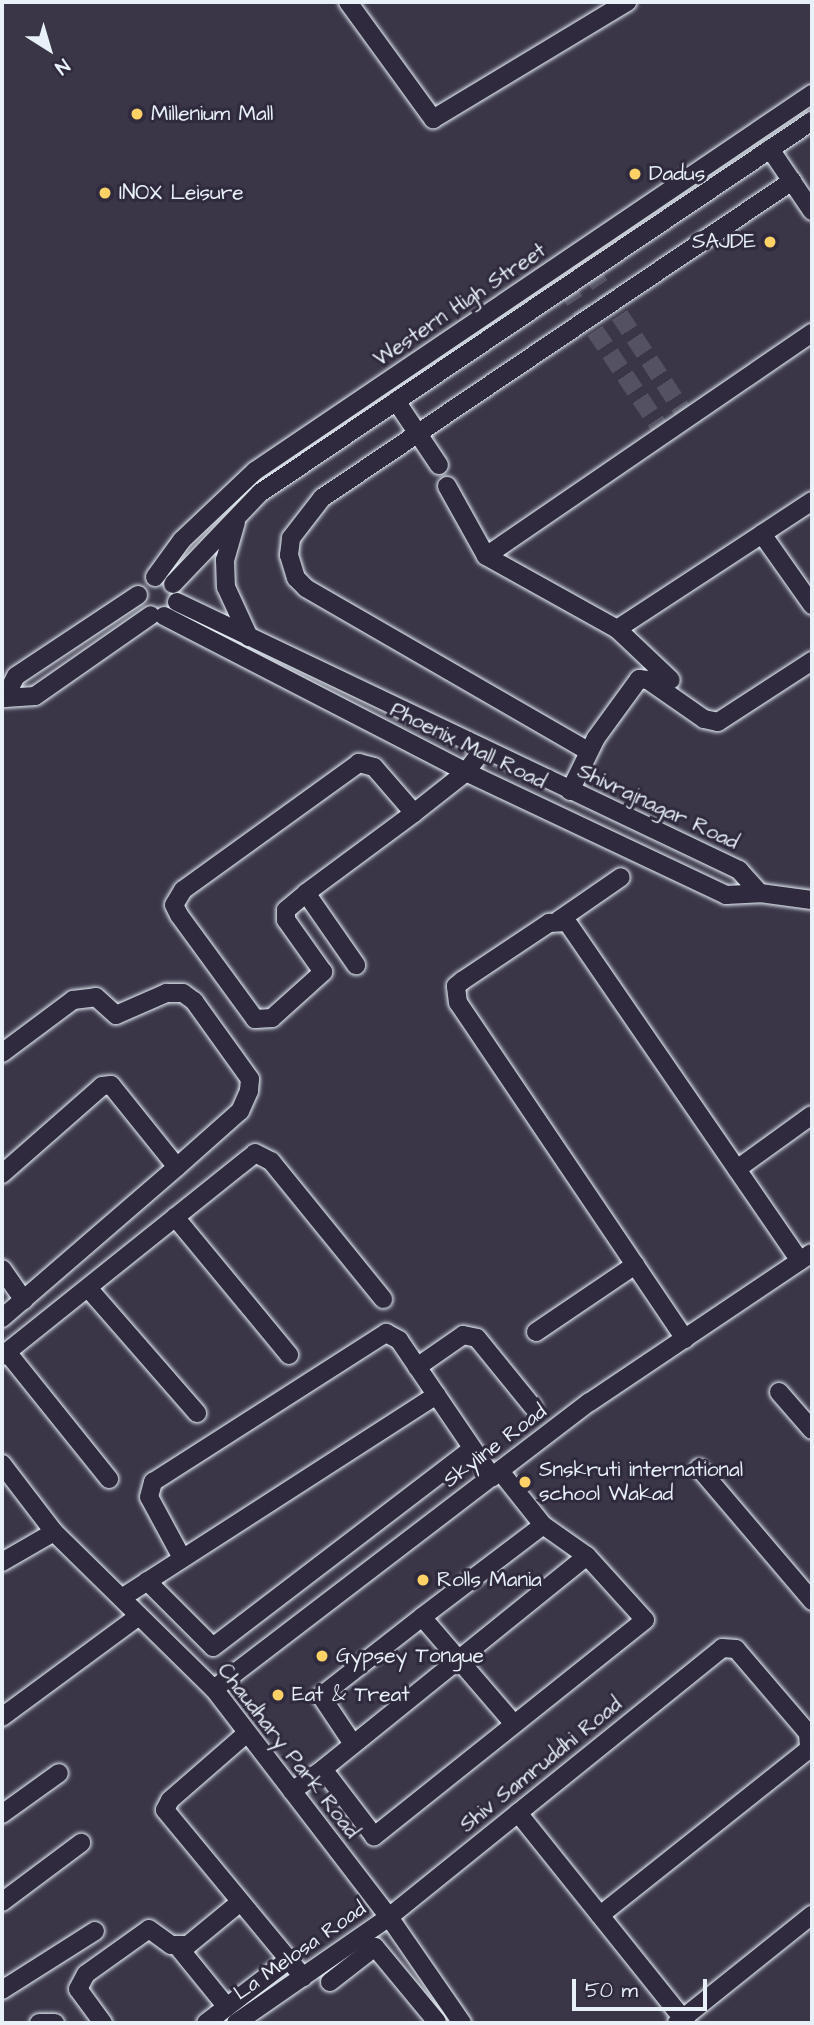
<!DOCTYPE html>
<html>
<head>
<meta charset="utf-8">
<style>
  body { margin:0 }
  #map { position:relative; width:814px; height:2025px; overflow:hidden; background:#3a3648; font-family:"Architects Daughter",sans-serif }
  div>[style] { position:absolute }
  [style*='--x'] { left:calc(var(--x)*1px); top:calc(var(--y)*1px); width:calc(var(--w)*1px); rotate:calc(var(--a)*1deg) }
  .minor-tunnel>* { height:18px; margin-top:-9px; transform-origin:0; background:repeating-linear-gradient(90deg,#545262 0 18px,transparent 0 27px) }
  .roads { filter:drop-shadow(0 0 2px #e8f1f8) drop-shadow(0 0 2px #e8f1f8) }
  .minor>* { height:18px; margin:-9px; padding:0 9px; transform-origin:9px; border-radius:9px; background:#2f2a3d }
  .dots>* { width:19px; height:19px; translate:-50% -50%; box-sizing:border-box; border:4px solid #2f2a3d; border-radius:50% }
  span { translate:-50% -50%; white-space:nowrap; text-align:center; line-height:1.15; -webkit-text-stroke:6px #2f2a3d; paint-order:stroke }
  .poi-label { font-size:21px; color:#e8f1f8 }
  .left { translate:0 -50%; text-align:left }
  .right { translate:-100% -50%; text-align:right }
  .street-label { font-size:21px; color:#e8f1f8 }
  .frame { position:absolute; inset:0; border:4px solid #e8f1f8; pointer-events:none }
  .north { position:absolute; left:14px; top:14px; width:70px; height:70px; -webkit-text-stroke:5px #2f2a3d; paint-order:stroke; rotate:143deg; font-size:19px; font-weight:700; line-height:28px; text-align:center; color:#e8f1f8 }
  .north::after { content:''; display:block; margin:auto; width:24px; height:32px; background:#e8f1f8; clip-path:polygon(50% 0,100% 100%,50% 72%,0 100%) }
  .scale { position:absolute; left:572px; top:1979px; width:135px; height:32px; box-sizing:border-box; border:4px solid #e8f1f8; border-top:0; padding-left:9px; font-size:21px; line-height:24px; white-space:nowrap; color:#e8f1f8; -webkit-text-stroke:5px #2f2a3d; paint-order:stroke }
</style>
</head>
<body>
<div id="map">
  <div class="minor-tunnel">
    <i style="--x:590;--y:270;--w:175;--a:56.7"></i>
    <i style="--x:565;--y:286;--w:174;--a:56.2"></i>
  </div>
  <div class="roads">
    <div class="minor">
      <i style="--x:348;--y:2;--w:145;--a:54"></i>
      <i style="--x:433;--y:119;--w:227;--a:-31.1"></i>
      <i style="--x:770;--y:149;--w:75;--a:55.9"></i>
      <i style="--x:396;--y:401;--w:77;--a:56.1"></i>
      <i style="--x:447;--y:486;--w:80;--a:60.9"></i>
      <i style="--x:486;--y:556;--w:150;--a:29.1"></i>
      <i style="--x:617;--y:629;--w:74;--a:43.4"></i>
      <i style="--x:236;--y:522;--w:40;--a:106"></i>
      <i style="--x:225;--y:560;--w:27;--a:88"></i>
      <i style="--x:226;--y:587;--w:55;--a:65.3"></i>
      <i style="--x:762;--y:534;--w:60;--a:-33.4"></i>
      <i style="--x:486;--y:556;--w:395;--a:-34.4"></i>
      <i style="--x:155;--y:577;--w:46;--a:-53.9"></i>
      <i style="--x:182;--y:540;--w:100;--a:-43.4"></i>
      <i style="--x:255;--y:471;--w:673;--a:-34.09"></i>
      <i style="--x:173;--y:584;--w:126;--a:-46.3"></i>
      <i style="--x:260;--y:493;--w:666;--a:-33.98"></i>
      <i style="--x:138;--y:595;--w:146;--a:146.4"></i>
      <i style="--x:16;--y:676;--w:25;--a:117"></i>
      <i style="--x:5;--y:698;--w:30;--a:-4"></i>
      <i style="--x:35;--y:696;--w:141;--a:-34.9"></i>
      <i style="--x:177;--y:602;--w:623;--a:25.49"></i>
      <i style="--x:739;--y:870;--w:31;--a:48"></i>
      <i style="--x:164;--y:616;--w:340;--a:27.3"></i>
      <i style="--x:466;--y:772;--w:288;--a:25.3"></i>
      <i style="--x:726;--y:895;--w:34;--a:-3"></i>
      <i style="--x:760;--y:893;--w:52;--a:7.7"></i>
      <i style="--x:617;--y:629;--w:173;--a:-33.2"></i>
      <i style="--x:762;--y:534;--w:87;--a:54.8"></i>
      <i style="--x:588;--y:751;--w:326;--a:-150"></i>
      <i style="--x:306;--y:588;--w:14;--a:-135"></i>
      <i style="--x:296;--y:578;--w:24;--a:-107"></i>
      <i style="--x:289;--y:555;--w:17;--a:-83"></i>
      <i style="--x:291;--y:538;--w:51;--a:-52.2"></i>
      <i style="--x:322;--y:498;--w:567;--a:-34"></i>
      <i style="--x:570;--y:791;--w:59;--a:-63.9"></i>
      <i style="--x:596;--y:738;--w:73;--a:-53.9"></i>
      <i style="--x:639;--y:679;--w:9;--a:6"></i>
      <i style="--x:648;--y:680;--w:68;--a:34.9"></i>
      <i style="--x:704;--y:719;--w:14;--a:12"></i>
      <i style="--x:718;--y:722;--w:112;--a:-33"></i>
      <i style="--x:414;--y:813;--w:61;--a:-131"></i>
      <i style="--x:374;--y:767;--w:16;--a:-165"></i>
      <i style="--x:359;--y:763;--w:217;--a:144.2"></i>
      <i style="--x:183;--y:890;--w:17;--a:121"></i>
      <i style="--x:174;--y:905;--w:11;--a:63"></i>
      <i style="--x:179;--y:915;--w:129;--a:53.8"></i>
      <i style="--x:255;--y:1019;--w:17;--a:-3"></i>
      <i style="--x:272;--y:1018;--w:69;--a:-42"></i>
      <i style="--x:323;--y:972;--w:64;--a:-125.4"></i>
      <i style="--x:286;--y:920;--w:10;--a:-90"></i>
      <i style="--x:286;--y:910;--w:26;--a:-40"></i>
      <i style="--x:306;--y:893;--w:134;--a:-36.5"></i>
      <i style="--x:414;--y:813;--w:66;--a:-38.3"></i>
      <i style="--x:466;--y:772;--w:26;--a:-53"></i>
      <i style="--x:306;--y:893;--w:88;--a:55.2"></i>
      <i style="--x:559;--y:920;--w:75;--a:-34.7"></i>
      <i style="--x:2;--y:1053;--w:89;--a:-36.7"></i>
      <i style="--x:73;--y:1000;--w:23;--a:-7"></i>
      <i style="--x:96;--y:997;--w:27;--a:42"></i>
      <i style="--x:116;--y:1015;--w:55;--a:-23.7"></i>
      <i style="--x:166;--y:993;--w:17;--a:0"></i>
      <i style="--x:183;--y:993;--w:14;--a:36"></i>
      <i style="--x:194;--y:1001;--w:96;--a:54.3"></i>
      <i style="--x:250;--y:1079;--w:12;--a:95"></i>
      <i style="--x:249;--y:1091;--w:22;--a:114"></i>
      <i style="--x:240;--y:1111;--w:84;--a:138.4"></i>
      <i style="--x:737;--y:1169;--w:92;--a:-35.8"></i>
      <i style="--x:2;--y:1174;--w:133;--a:-41.3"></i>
      <i style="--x:102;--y:1086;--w:9;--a:-6"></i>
      <i style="--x:111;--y:1085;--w:105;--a:51.2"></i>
      <i style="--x:177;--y:1167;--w:231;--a:139.2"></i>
      <i style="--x:175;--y:1217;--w:179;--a:50.4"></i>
      <i style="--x:2;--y:1269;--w:38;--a:55"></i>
      <i style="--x:88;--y:1288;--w:166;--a:48.9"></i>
      <i style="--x:536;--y:1332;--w:120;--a:-34.1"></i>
      <i style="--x:685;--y:1339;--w:405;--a:-124"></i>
      <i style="--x:458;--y:1003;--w:17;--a:-97"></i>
      <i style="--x:456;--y:986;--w:8;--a:-40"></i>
      <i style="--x:462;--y:981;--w:105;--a:-33.7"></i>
      <i style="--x:549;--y:923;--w:18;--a:-3"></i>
      <i style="--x:567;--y:922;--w:411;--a:55.5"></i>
      <i style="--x:7;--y:1352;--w:163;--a:51.2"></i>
      <i style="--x:2;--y:1356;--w:324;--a:-38.7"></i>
      <i style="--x:255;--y:1153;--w:18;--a:27"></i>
      <i style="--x:271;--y:1161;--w:178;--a:50.9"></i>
      <i style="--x:417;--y:1367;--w:56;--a:-34.8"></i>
      <i style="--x:463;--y:1335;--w:14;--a:12"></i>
      <i style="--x:477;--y:1338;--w:89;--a:50.9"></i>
      <i style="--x:779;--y:1392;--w:50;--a:49"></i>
      <i style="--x:2;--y:1464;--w:86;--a:52.6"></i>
      <i style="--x:54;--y:1532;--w:224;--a:44.5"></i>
      <i style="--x:214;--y:1689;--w:287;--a:52.5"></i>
      <i style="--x:389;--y:1917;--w:129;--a:55.4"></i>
      <i style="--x:699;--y:1468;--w:175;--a:49.6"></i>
      <i style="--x:500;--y:1471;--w:69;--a:51.5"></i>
      <i style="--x:543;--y:1525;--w:54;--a:35.2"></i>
      <i style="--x:587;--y:1556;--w:86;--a:47.8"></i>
      <i style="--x:645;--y:1620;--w:347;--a:141.4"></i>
      <i style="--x:374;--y:1836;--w:84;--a:-127.3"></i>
      <i style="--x:323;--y:1769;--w:339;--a:-38.9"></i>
      <i style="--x:182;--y:1558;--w:69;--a:-118.4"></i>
      <i style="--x:149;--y:1497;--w:16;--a:-75"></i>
      <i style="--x:153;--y:1482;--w:277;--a:-32.6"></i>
      <i style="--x:386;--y:1333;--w:15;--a:28"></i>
      <i style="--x:399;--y:1340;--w:166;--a:55.8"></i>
      <i style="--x:2;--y:1562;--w:60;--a:-30"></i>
      <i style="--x:147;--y:1581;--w:93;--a:45"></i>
      <i style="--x:213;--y:1647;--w:326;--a:-37.4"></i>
      <i style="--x:123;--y:1597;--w:373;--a:-32.8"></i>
      <i style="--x:422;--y:1617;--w:152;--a:-37.2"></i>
      <i style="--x:214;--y:1689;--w:473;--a:-37.4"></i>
      <i style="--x:590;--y:1402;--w:267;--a:-33.9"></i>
      <i style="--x:2;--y:1717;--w:170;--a:-36.4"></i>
      <i style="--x:247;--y:1733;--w:102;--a:139"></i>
      <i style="--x:170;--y:1800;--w:11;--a:117"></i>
      <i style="--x:165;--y:1810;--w:217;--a:50.4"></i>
      <i style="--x:353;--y:1744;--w:58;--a:-123.7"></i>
      <i style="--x:321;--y:1696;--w:128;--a:-38"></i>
      <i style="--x:422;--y:1617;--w:141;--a:49.3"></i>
      <i style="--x:292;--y:1791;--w:38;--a:-35"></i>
      <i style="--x:518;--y:1813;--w:269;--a:51.3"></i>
      <i style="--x:2;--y:1814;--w:70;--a:-35.7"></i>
      <i style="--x:2;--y:1902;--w:99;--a:-36.8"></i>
      <i style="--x:179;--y:1948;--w:76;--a:50.9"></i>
      <i style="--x:330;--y:1982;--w:57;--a:-37.9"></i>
      <i style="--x:375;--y:1947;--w:97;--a:50.4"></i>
      <i style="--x:2;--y:1990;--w:110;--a:-32.4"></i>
      <i style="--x:39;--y:2023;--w:16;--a:0"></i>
      <i style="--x:103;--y:2023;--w:42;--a:-126.3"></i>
      <i style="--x:78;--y:1989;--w:17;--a:-62"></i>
      <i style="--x:86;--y:1974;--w:77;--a:-35.5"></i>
      <i style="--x:149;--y:1929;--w:27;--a:36"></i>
      <i style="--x:171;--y:1945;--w:17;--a:0"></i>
      <i style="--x:188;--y:1945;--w:65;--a:-39.4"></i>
      <i style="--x:206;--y:2023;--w:103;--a:-37.5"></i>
      <i style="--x:236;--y:2023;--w:186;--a:-34.7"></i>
      <i style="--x:389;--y:1917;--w:428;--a:-38.9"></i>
      <i style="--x:722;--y:1648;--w:14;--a:4"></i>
      <i style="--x:736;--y:1649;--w:111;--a:49.4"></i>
      <i style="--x:808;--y:1733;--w:16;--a:86"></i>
      <i style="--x:809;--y:1749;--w:267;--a:141.5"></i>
      <i style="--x:677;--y:2023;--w:173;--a:-38.7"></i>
    </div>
  </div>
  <div class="dots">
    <i style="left:137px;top:114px;background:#ffd166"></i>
    <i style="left:635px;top:174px;background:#ffd166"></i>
    <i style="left:105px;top:193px;background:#ffd166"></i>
    <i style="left:770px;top:242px;background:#ffd166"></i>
    <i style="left:525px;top:1482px;background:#ffd166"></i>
    <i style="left:423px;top:1580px;background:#ffd166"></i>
    <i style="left:322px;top:1656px;background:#ffd166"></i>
    <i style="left:278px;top:1695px;background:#ffd166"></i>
  </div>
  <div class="poi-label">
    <span class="left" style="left:151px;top:114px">Millenium Mall</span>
    <span class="left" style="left:649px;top:174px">Dadus</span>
    <span class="left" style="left:119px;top:193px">INOX Leisure</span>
    <span class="right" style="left:756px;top:242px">SAJDE</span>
    <span class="left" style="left:539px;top:1482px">Snskruti international<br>school Wakad</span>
    <span class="left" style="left:437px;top:1580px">Rolls Mania</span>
    <span class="left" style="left:336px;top:1656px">Gypsey Tongue</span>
    <span class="left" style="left:292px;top:1695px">Eat &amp; Treat</span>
  </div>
  <div class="street-label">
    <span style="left:460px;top:305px;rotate:-34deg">Western High Street</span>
    <span style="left:468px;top:746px;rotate:26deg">Phoenix Mall Road</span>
    <span style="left:658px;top:807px;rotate:25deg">Shivrajnagar Road</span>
    <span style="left:495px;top:1446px;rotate:-37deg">Skyline Road</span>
    <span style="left:288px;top:1751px;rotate:52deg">Chaudhary Park Road</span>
    <span style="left:541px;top:1765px;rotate:-39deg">Shiv Samruddhi Road</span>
    <span style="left:300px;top:1951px;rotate:-35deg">La Melosa Road</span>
  </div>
  <div class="frame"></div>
  <div class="north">N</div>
  <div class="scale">50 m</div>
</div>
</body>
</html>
